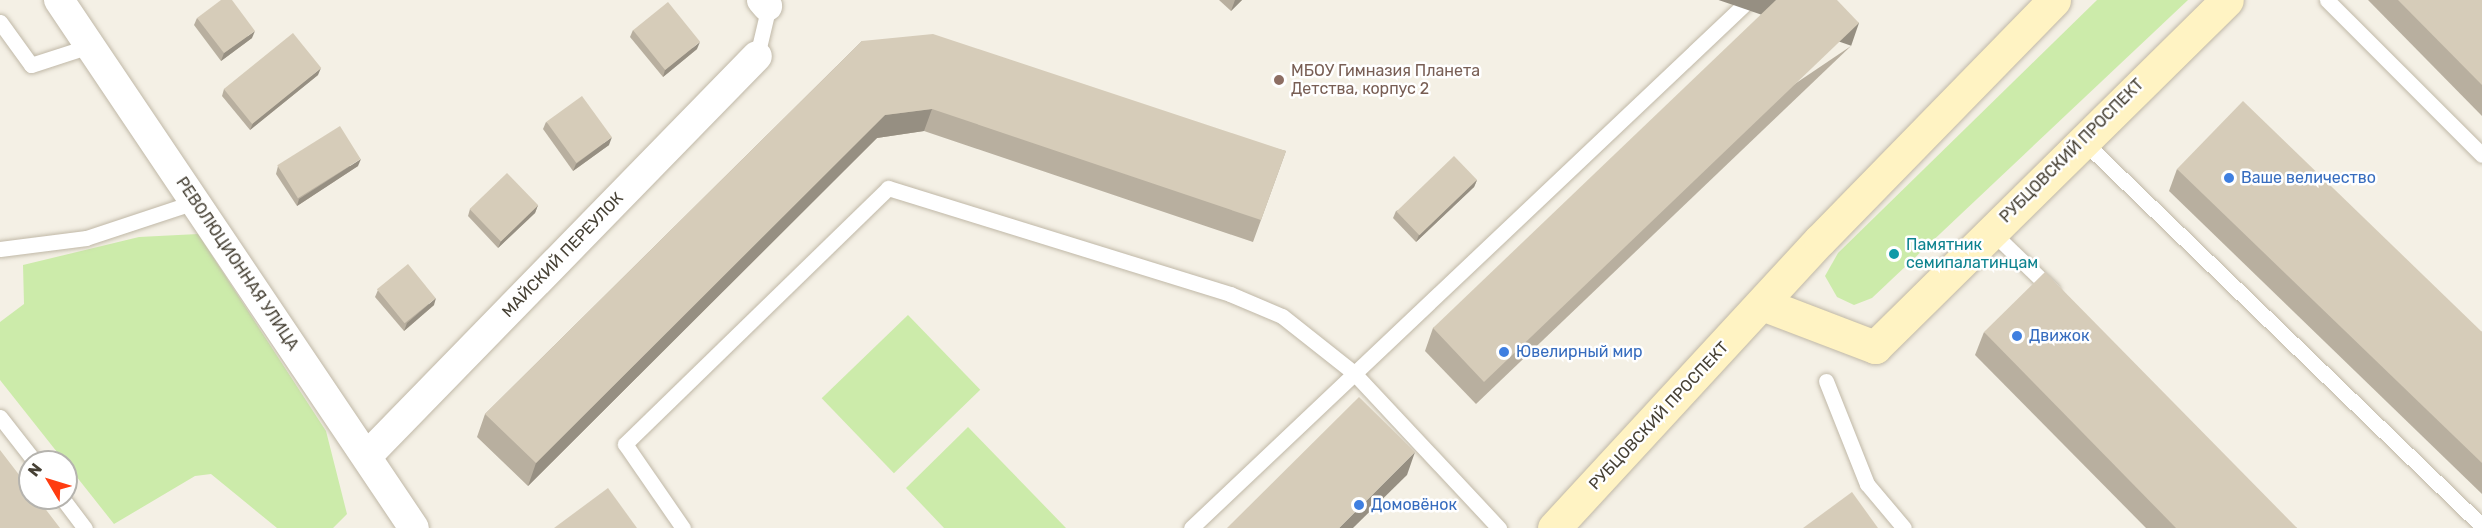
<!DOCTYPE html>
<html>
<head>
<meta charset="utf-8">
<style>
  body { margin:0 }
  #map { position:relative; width:2482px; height:528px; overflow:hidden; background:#f4f0e5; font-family:Rubik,sans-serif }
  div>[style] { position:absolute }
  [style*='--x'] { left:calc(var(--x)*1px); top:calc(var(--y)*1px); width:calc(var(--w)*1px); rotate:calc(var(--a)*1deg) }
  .green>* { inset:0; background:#ccebaa; transform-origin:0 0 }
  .roads { filter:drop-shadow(0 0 2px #c0b8a7) drop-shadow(0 0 2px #c0b8a7) }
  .lane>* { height:15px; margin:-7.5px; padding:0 7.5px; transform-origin:7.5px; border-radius:7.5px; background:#fff }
  .street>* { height:30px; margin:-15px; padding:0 15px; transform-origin:15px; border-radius:15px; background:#fff }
  .secondary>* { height:33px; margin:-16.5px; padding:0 16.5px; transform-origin:16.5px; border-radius:16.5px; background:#fff3c3 }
  .wall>* { inset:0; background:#b8af9f }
  .shaded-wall>* { inset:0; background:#968f82; transform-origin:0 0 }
  .building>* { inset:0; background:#d6ccb9; transform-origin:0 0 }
  .dots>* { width:16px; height:16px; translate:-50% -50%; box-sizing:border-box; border:3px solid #fff; border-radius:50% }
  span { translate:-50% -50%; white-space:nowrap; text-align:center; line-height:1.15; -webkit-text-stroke:5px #fff; paint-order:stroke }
  .education-label { font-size:16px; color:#785e54 }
  .left { translate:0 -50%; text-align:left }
  .street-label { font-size:16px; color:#464034 }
  .shop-label { font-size:16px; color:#366cbe }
  .culture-label { font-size:16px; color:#0d838f }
  .north { position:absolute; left:18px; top:450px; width:60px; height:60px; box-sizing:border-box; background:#fff; border:2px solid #b5b3ae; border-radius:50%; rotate:308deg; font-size:16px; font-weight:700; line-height:24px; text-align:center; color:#464034 }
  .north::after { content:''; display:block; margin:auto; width:21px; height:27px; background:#ff3c10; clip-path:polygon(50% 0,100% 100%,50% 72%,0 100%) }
</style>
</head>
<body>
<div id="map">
  <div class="green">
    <i style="clip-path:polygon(2097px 0,2188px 0,1872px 298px,1854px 305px,1837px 297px,1825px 276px,1838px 253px)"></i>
    <i style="clip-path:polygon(198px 234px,326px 431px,347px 514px,333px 528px,277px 528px,211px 474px,195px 476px,114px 524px,0 380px,0 322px,24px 304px,23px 265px,139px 237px)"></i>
    <i style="left:908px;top:315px;width:104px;height:120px;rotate:46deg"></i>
    <i style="clip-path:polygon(968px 427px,1066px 528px,944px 528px,906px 488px)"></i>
  </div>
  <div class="roads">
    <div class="lane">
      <i style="--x:2327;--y:0;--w:219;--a:45"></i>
      <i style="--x:0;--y:22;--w:53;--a:54.2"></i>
      <i style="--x:31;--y:65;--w:62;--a:-17.9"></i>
      <i style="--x:757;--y:56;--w:57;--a:-76.7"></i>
      <i style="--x:2081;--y:139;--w:557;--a:43.98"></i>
      <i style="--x:1991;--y:231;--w:85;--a:44"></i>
      <i style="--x:0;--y:249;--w:87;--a:-7.3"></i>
      <i style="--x:86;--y:238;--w:115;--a:-18.3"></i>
      <i style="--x:1826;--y:381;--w:111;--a:68.3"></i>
      <i style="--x:1867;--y:484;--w:57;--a:49.9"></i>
      <i style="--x:0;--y:417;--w:57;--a:52.1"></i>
      <i style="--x:62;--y:498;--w:38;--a:53"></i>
      <i style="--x:683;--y:528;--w:102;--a:-124.6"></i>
      <i style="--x:625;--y:444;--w:367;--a:-44.2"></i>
      <i style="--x:888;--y:188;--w:358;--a:17.2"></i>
      <i style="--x:1230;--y:294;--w:56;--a:22.9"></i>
      <i style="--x:1282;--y:316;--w:90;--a:38.3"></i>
      <i style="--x:1353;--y:372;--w:214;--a:46.9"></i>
      <i style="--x:1191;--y:528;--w:768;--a:-43.42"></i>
    </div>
    <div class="street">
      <i style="--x:59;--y:0;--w:636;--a:56.09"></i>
      <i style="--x:762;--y:0;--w:8;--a:50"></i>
      <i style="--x:368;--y:455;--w:557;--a:-45.73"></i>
    </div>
    <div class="secondary">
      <i style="--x:1765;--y:305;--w:118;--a:20.9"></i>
      <i style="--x:1875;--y:347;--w:494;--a:-44.6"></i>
      <i style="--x:1554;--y:528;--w:392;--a:-47.3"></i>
      <i style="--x:1820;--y:240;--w:335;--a:-45.7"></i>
    </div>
  </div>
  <div class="wall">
    <i style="clip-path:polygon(1219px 0,1242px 0,1231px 11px)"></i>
    <i style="clip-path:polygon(2368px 0,2482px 0,2482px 116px)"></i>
    <i style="clip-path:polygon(197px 18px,252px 38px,221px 61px,194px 25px)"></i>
    <i style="clip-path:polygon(633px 30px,697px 49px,663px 77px,630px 37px)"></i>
    <i style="clip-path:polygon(862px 41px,1286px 151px,1253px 242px,924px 131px,877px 138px,528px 486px,477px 437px,485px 414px)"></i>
    <i style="clip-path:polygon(1851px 46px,1476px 404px,1425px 351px,1433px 328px)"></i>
    <i style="clip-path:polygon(318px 75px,250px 130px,222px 96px,224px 89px)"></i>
    <i style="clip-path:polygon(546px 122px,609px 145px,573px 171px,543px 129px)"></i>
    <i style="clip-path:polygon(278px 166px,358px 166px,297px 206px,276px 174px)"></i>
    <i style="clip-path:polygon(2177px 169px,2482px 332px,2482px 494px,2169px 191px)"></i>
    <i style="clip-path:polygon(1477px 180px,1474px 187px,1416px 242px,1393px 218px,1396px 211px)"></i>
    <i style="clip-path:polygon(538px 205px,535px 213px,498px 248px,468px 216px,470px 209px)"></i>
    <i style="clip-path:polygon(378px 290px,434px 305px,404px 331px,375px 297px)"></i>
    <i style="clip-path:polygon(1984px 332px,2297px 528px,2146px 528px,1975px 355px)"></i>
  </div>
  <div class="shaded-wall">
    <i style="clip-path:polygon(1235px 0,1242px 0,1231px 11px)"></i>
    <i style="left:1859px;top:23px;width:24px;height:519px;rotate:109deg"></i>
    <i style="clip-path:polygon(255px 31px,252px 38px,221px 61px,224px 53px)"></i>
    <i style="clip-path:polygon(700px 42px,697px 49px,663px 77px,665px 70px)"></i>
    <i style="clip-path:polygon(321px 68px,318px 75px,250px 130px,253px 123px)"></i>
    <i style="clip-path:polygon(932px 109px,924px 131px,877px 138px,528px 486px,536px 463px,885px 115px)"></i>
    <i style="clip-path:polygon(612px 137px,609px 145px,573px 171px,576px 164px)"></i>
    <i style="clip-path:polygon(361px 159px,358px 166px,297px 206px,299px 199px)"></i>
    <i style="clip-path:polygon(1477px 180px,1474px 187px,1416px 242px,1419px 235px)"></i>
    <i style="clip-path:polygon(538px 205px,535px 213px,498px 248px,501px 241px)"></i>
    <i style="clip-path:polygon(436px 298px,434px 305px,404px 331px,407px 323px)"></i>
    <i style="clip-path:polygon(1415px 452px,1407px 475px,1353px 528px,1339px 528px)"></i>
  </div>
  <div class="building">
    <i style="clip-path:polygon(221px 0,232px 0,255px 31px,224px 53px,197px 18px)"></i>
    <i style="clip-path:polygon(1776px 0,1837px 0,1859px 23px,1484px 382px,1433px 328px)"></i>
    <i style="clip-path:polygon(2398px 0,2482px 0,2482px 85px)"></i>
    <i style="left:668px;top:2px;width:51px;height:45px;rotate:51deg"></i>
    <i style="left:293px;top:33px;width:45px;height:89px;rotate:51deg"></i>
    <i style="clip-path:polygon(933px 34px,1286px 151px,1261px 220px,932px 109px,885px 115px,536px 463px,485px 414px,862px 41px)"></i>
    <i style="left:582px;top:96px;width:51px;height:44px;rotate:54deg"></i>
    <i style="clip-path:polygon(2243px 101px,2482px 332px,2482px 463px,2177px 169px)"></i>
    <i style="left:340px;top:126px;width:39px;height:74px;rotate:58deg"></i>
    <i style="left:1454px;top:156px;width:33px;height:80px;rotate:46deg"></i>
    <i style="left:507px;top:173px;width:45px;height:52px;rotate:46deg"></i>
    <i style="left:408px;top:264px;width:44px;height:40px;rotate:51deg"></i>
    <i style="clip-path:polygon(2045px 272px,2297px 528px,2176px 528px,1984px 332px)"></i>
    <i style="clip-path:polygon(1359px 397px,1415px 452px,1339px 528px,1227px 528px)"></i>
    <i style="clip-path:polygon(0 450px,30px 489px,30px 498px,37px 498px,60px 528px,0 528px)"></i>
    <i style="clip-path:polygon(608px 488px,637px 528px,554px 528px)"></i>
    <i style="clip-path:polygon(1852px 492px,1878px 528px,1803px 528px)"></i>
  </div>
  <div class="dots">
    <i style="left:1279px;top:80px;background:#8d6e63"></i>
    <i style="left:2229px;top:178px;background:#3f7fe0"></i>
    <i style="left:1894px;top:254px;background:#0f9aa8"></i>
    <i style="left:2017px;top:336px;background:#3f7fe0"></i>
    <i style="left:1504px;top:352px;background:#3f7fe0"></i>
    <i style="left:1359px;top:505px;background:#3f7fe0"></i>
  </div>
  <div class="education-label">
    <span class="left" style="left:1291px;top:80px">МБОУ Гимназия Планета<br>Детства, корпус 2</span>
  </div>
  <div class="street-label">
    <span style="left:2072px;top:151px;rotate:-45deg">РУБЦОВСКИЙ ПРОСПЕКТ</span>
    <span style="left:563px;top:255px;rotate:-46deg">МАЙСКИЙ ПЕРЕУЛОК</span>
    <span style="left:237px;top:264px;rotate:56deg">РЕВОЛЮЦИОННАЯ УЛИЦА</span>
    <span style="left:1659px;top:416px;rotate:-47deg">РУБЦОВСКИЙ ПРОСПЕКТ</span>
  </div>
  <div class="shop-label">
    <span class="left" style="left:2241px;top:178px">Ваше величество</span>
    <span class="left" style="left:2029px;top:336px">Движок</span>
    <span class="left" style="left:1516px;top:352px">Ювелирный мир</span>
    <span class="left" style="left:1371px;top:505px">Домовёнок</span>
  </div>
  <div class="culture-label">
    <span class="left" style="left:1906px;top:254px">Памятник<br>семипалатинцам</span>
  </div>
  <div class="north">N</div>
</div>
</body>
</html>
